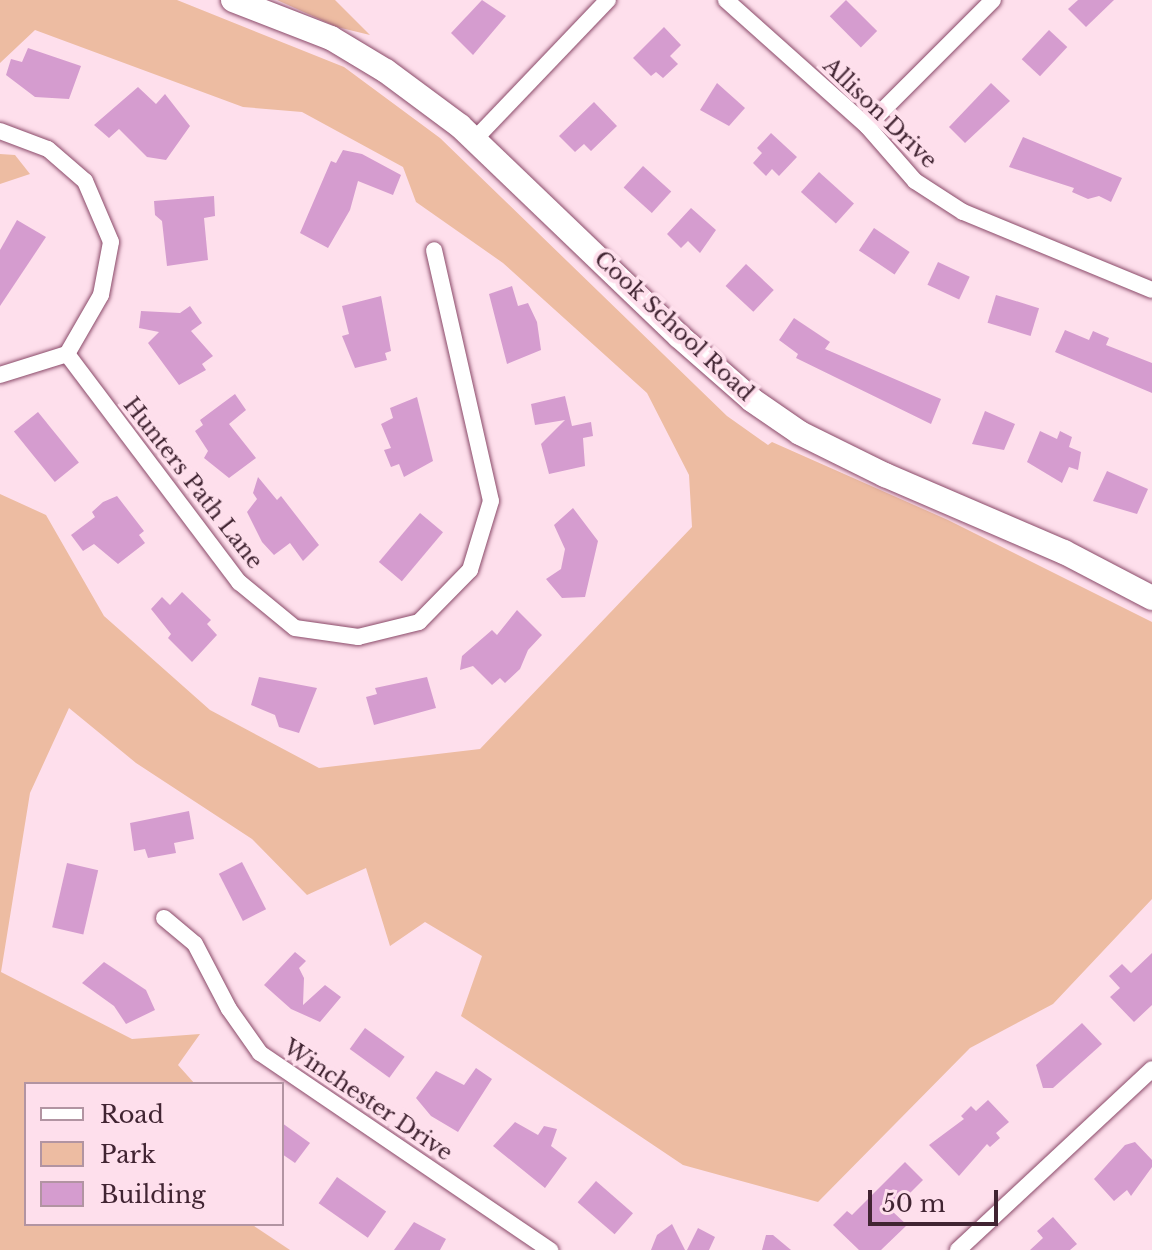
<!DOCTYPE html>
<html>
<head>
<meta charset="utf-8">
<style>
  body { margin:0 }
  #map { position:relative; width:1152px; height:1250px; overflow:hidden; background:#fedfec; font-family:"Libre Baskerville",serif }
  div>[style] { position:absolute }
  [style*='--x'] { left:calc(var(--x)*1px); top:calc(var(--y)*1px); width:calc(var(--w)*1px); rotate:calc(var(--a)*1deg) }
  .green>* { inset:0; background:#edbca2 }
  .building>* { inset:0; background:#d59ccf; transform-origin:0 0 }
  .roads { filter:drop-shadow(0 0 2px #8a4a69) drop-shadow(0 0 2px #8a4a69) }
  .street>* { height:16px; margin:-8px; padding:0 8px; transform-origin:8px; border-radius:8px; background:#fff }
  .secondary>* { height:24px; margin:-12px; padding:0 12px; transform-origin:12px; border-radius:12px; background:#fff }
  span { translate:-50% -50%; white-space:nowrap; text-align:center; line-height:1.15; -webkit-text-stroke:8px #fedfec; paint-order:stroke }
  .street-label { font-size:22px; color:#412432 }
  .legend { position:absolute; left:24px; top:1082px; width:260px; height:144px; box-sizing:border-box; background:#fedfec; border:2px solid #b294a2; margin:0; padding:10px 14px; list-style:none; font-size:24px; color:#412432 }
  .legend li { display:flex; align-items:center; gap:16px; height:40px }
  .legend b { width:40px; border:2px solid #b294a2 }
  .scale { position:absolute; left:868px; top:1190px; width:130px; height:36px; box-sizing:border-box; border:4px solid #412432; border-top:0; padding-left:10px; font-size:24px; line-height:28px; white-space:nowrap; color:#412432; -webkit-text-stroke:6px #fedfec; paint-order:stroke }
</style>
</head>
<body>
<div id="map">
  <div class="green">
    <i style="clip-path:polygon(0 0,177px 0,344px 67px,440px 138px,727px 416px,768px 445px,772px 442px,948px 520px,1152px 622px,1152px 899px,1053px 1004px,970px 1048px,818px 1202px,683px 1165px,461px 1016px,482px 956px,425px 922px,390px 946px,366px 868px,307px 895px,252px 839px,136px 763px,69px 708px,30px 793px,1px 972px,132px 1039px,200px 1034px,178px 1065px,195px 1084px,26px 1084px,26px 1224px,251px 1224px,290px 1250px,0 1250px,0 494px,46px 515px,104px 616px,210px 710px,319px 768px,480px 749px,692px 527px,689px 475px,647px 393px,503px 263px,416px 202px,403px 167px,302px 112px,243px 107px,35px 30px,0 63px)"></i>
    <i style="clip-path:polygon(277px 0,335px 0,370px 35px,337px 27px)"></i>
    <i style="clip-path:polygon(0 154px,15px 155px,30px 174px,0 184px)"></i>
  </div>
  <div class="building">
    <i style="clip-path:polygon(482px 0,506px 16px,473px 55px,451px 33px)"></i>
    <i style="left:846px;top:0;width:44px;height:23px;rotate:45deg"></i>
    <i style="clip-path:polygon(1078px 0,1114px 0,1086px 27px,1068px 9px)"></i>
    <i style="clip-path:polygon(664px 27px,681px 45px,670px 56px,678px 64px,663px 78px,656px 72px,651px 76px,633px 58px)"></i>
    <i style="left:1049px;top:30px;width:25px;height:40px;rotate:43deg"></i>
    <i style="clip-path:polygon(28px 48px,81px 66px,69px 99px,35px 97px,6px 75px,11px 59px,22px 62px)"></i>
    <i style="clip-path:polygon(717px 83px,745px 108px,729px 126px,700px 110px)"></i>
    <i style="clip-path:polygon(991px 83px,1010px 101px,965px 143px,949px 127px)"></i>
    <i style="clip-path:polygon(138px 87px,156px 104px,165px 94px,190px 126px,166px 160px,147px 157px,119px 129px,109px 138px,94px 125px)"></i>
    <i style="clip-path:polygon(594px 102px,617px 126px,591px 151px,584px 144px,575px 152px,559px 136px)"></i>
    <i style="clip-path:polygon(771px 133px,797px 157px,779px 176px,772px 169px,766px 176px,753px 163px,762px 153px,757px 148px)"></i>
    <i style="clip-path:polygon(1023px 137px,1122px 178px,1111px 202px,1099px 196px,1088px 199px,1072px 192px,1074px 188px,1009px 167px)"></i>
    <i style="clip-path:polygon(343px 150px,362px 154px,401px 175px,393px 195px,358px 181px,350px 210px,328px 248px,300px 233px,331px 161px,336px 163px)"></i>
    <i style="left:643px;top:166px;width:38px;height:29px;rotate:42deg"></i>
    <i style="left:819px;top:172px;width:47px;height:27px;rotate:42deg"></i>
    <i style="clip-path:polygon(214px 196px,215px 216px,204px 218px,208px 260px,167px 266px,162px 221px,155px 215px,154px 201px)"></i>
    <i style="clip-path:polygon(691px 208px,716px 230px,700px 253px,688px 241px,681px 248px,667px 234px)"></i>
    <i style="clip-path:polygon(17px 220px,46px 237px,0 306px,0 250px)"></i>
    <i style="left:874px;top:228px;width:43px;height:27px;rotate:34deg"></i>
    <i style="left:938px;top:262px;width:35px;height:25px;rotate:25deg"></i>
    <i style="left:746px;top:264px;width:38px;height:30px;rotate:43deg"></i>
    <i style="clip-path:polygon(512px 286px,518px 306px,528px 303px,537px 322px,541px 350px,507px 364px,489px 294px)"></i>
    <i style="left:996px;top:295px;width:45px;height:29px;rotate:17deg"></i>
    <i style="clip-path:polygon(381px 296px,391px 351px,385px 353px,387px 360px,355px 368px,342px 336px,349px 334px,342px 306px)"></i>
    <i style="clip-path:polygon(190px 306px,202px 323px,191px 331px,213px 356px,202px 364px,206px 370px,179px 385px,148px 343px,159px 332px,139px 328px,141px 311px,180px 313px)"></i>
    <i style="clip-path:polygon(794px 318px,830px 342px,825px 349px,941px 399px,931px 424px,796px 358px,798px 354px,779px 340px)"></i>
    <i style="clip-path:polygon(1065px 330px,1089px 340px,1093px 331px,1109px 338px,1106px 345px,1152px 363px,1152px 393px,1055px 352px)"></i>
    <i style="clip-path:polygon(235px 394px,246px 410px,229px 424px,256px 458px,229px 478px,204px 458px,208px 451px,195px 431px,203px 425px,200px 420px)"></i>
    <i style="clip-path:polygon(565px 396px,572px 426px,591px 422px,593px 436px,583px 438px,585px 466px,549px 474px,541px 444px,565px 420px,535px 425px,531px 404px)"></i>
    <i style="clip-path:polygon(417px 397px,433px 461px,404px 477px,399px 464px,391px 467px,384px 450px,391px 448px,381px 424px,393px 418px,390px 408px)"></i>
    <i style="clip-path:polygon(985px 411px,1015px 424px,1004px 450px,972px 444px)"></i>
    <i style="left:38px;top:412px;width:65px;height:31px;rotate:51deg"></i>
    <i style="clip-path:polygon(1040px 431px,1057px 439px,1060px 431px,1072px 437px,1069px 447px,1081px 452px,1078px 470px,1069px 467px,1062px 483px,1027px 462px)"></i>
    <i style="clip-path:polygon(1107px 471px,1148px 489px,1137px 514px,1093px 501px)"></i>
    <i style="clip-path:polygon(258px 477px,277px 500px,281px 496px,319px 545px,303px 561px,290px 543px,274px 555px,262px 542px,247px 512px,257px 499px,253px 493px)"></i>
    <i style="clip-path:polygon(117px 496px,144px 531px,139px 535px,145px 543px,118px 564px,94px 544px,83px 551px,71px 535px,95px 517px,92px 512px,103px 502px)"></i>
    <i style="clip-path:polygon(573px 508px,598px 541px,585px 597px,562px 598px,546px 579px,561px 569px,565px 549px,554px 525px)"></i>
    <i style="left:420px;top:513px;width:30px;height:64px;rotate:40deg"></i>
    <i style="clip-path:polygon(182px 592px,211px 620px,207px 624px,217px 635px,192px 662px,168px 638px,171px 634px,151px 609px,162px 597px,170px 605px)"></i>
    <i style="clip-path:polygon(517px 610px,542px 635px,528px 650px,520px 669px,505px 683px,500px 678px,492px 685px,473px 666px,460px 670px,462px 656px,492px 630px,497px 635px)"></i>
    <i style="clip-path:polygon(259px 677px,317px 688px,299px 733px,279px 727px,275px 715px,251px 705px)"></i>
    <i style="clip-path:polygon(427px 677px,436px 708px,374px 725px,366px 697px,377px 694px,375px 688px)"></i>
    <i style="clip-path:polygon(189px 811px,194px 839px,174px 843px,176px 853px,148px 858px,145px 849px,134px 851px,130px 823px)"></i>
    <i style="left:242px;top:862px;width:53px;height:26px;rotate:63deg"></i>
    <i style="left:67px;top:863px;width:32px;height:66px;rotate:13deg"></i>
    <i style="clip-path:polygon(295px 952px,306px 961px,299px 968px,304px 978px,303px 1005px,325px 985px,341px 997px,320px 1022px,291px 1009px,264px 985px)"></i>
    <i style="clip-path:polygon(1152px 953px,1152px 1005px,1134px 1022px,1110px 997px,1120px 988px,1109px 976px,1122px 964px,1131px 973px)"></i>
    <i style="clip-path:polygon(104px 962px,146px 990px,155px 1010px,126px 1024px,114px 1006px,82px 983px)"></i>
    <i style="clip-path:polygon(1082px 1023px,1102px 1044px,1053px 1088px,1043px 1088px,1036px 1065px)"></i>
    <i style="left:365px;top:1028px;width:49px;height:26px;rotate:36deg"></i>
    <i style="clip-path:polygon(476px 1068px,492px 1079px,458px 1132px,431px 1116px,416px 1098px,436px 1071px,464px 1085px)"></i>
    <i style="clip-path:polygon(988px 1100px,1009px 1122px,996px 1133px,1000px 1138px,990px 1147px,987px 1144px,959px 1176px,929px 1145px,964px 1119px,961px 1116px,971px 1106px,976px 1111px)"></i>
    <i style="clip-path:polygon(515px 1122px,538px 1135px,544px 1126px,557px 1129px,551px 1146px,567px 1158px,545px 1188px,493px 1146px)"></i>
    <i style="clip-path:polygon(282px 1123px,310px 1143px,295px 1163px,282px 1154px)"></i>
    <i style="clip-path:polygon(1135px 1142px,1152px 1160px,1152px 1167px,1131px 1196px,1127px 1190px,1114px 1201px,1094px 1179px,1125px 1145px)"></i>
    <i style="clip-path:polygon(905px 1162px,923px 1180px,892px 1211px,907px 1225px,881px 1250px,859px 1250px,833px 1225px,847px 1211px,852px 1215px)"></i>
    <i style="left:337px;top:1177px;width:60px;height:32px;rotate:35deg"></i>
    <i style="left:596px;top:1181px;width:49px;height:28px;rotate:41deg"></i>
    <i style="clip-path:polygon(1053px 1217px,1077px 1244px,1070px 1250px,1030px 1250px,1043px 1238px,1037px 1231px)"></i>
    <i style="clip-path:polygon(414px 1222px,446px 1239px,440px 1250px,394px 1250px)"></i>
    <i style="clip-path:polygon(672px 1224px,685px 1250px,651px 1250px,657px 1235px)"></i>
    <i style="clip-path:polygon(698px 1228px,715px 1237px,709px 1250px,687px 1250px)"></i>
    <i style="clip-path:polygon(766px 1235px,773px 1235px,791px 1250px,762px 1250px)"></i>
  </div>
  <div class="roads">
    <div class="street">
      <i style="--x:726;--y:0;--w:189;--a:41.8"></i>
      <i style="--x:867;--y:126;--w:73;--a:48.9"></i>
      <i style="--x:915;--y:181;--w:57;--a:32.9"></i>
      <i style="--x:963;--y:212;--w:204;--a:22.4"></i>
      <i style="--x:867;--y:126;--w:178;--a:-45"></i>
      <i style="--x:0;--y:131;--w:51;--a:20.6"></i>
      <i style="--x:48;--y:149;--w:49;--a:40.9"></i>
      <i style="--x:85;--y:181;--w:66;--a:66.9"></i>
      <i style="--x:111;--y:242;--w:54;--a:100.7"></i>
      <i style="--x:101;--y:295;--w:68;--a:120"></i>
      <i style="--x:67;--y:354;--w:70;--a:162.6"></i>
      <i style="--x:476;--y:138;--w:191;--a:-46.3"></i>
      <i style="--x:67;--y:354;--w:286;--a:53"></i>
      <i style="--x:239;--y:582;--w:72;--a:39.4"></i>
      <i style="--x:295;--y:628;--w:64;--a:8.1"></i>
      <i style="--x:358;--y:637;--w:63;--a:-13.8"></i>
      <i style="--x:419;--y:622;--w:73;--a:-45.6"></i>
      <i style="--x:470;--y:570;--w:72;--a:-73.1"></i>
      <i style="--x:491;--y:501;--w:257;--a:-102.8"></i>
      <i style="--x:164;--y:918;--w:40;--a:40"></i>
      <i style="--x:195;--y:944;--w:73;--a:62.4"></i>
      <i style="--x:229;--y:1009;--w:54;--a:54.8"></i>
      <i style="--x:260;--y:1053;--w:351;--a:34.2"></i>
      <i style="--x:958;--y:1250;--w:265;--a:-43"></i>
    </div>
    <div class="secondary">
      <i style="--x:233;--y:0;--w:105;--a:21.2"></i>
      <i style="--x:331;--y:38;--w:64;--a:31"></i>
      <i style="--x:386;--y:71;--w:92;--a:36.6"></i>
      <i style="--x:460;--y:126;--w:303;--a:43.8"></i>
      <i style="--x:679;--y:336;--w:97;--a:41.2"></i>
      <i style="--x:752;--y:400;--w:58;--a:34.5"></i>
      <i style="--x:800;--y:433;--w:95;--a:26.3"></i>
      <i style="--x:885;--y:475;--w:195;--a:23.3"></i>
      <i style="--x:1064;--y:552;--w:99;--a:27.6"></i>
    </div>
  </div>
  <div class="street-label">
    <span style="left:880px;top:113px;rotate:44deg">Allison Drive</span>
    <span style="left:674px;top:326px;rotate:43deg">Cook School Road</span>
    <span style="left:193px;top:483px;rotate:52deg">Hunters Path Lane</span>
    <span style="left:368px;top:1100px;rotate:34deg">Winchester Drive</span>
  </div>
  <ul class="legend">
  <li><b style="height:10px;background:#fff"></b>Road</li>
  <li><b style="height:22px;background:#edbca2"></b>Park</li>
  <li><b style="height:22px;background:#d59ccf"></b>Building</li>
  </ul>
  <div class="scale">50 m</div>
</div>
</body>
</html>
